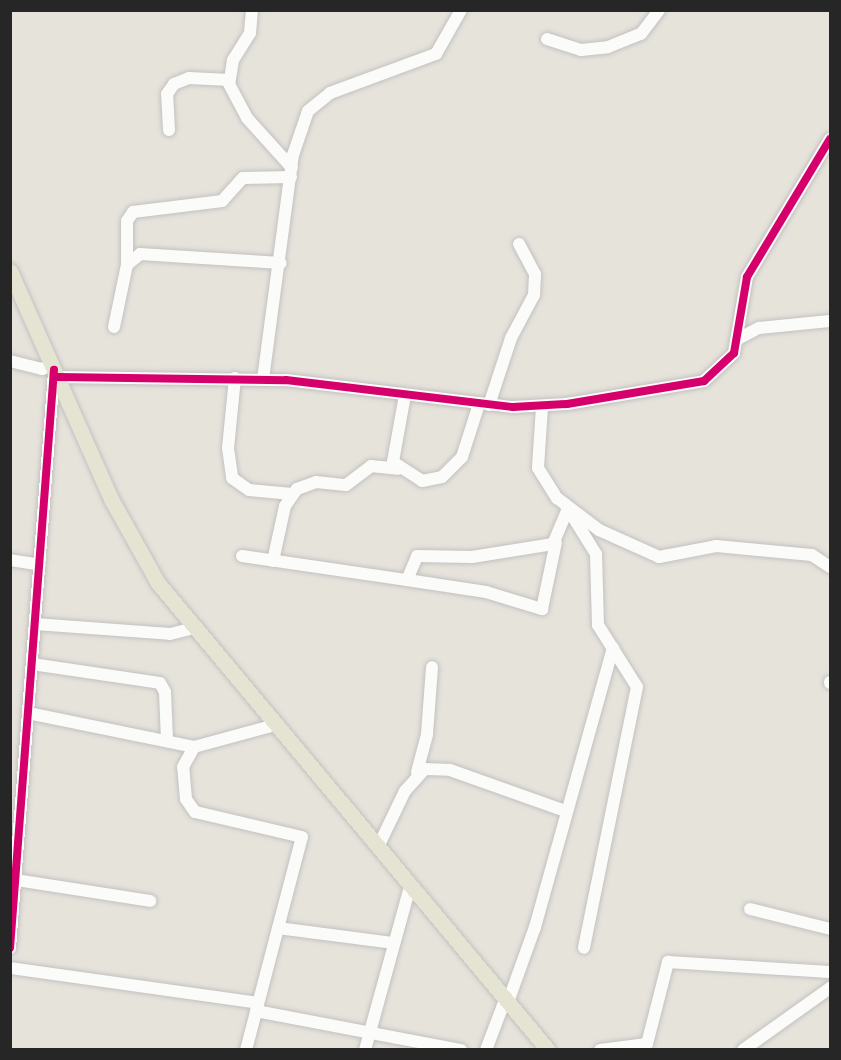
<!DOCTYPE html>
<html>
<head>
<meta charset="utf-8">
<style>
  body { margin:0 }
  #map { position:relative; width:841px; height:1060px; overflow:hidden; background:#e6e3db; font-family:Jost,sans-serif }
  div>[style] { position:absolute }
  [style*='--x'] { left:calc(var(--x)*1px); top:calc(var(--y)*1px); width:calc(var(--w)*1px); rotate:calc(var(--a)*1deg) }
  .roads { filter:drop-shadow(0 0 2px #c3c1c1) drop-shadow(0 0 2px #c3c1c1) }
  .minor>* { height:12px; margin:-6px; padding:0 6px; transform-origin:6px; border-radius:6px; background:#fbfbfa }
  .major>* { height:15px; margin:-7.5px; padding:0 7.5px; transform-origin:7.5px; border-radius:7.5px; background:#e5e3d1 }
  .cycleway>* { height:8px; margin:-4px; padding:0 4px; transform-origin:4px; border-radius:4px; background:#d6006c }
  span { translate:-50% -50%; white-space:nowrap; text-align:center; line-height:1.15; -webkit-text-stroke:4.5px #fff; paint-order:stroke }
  .frame { position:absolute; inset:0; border:12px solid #262626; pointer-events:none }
</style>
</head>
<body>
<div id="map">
  <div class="roads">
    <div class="minor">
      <i style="--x:252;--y:10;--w:23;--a:95"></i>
      <i style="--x:250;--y:33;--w:32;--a:122"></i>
      <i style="--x:233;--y:60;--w:24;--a:99"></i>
      <i style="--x:229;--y:84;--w:38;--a:62"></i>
      <i style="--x:247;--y:118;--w:67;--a:48"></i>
      <i style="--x:547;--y:39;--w:36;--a:18"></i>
      <i style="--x:581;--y:50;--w:27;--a:-6"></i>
      <i style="--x:608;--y:47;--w:35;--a:-22"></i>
      <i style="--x:641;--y:34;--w:30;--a:-53"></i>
      <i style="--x:169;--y:130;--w:36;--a:-93"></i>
      <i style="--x:167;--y:94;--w:12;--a:-55"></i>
      <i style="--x:174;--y:84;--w:16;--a:-22"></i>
      <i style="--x:189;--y:78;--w:40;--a:2.9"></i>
      <i style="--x:127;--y:265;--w:44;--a:-90"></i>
      <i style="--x:127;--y:221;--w:11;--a:-56"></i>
      <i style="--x:133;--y:212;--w:90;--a:-7"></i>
      <i style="--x:222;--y:201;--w:31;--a:-48"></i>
      <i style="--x:243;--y:178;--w:48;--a:-1.2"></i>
      <i style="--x:114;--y:327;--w:63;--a:-78.2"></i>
      <i style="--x:127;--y:265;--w:17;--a:-40"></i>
      <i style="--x:140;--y:254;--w:141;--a:3.7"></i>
      <i style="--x:736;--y:340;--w:26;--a:-28"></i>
      <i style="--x:759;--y:328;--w:71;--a:-5.6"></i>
      <i style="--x:10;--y:361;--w:33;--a:14"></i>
      <i style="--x:42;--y:369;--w:11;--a:-22"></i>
      <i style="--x:58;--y:377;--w:228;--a:0.8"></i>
      <i style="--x:286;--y:380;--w:229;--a:6.8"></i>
      <i style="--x:513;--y:407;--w:54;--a:-3.2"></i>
      <i style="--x:567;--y:404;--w:139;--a:-9.5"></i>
      <i style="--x:704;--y:381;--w:41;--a:-43"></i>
      <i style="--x:734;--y:353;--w:77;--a:-80.3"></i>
      <i style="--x:747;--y:277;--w:161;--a:-59"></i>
      <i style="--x:235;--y:378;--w:70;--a:95.7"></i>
      <i style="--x:228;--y:448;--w:30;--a:82"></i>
      <i style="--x:232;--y:478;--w:21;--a:35"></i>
      <i style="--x:249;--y:490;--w:43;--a:5.3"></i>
      <i style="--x:263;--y:379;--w:226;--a:-82.4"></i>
      <i style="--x:293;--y:155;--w:46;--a:-71.2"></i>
      <i style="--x:308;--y:111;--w:28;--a:-39"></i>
      <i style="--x:330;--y:93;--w:113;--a:-20.2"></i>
      <i style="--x:436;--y:54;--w:51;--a:-60.4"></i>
      <i style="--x:405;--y:395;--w:68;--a:100.2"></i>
      <i style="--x:393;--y:462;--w:35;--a:33"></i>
      <i style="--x:422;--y:481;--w:20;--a:-11"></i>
      <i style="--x:442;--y:477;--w:28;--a:-45"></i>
      <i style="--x:462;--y:457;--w:56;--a:-72.2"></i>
      <i style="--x:489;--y:405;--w:71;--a:-71.8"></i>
      <i style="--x:511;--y:338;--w:49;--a:-61.9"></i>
      <i style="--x:534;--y:295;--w:21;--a:-87"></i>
      <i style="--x:535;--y:274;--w:34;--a:-118"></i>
      <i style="--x:542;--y:407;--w:61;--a:93.8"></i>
      <i style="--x:538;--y:468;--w:36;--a:58"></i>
      <i style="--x:557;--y:498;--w:53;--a:37.3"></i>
      <i style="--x:599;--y:530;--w:66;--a:24.2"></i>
      <i style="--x:659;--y:557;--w:58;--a:-10.9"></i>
      <i style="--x:716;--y:546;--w:96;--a:5.4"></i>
      <i style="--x:812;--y:555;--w:22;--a:34"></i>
      <i style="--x:565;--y:504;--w:59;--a:58.2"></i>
      <i style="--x:596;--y:554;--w:71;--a:88.4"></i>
      <i style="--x:598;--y:625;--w:73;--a:57.8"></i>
      <i style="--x:637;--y:687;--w:266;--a:101.5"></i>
      <i style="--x:242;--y:556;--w:167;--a:8.3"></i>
      <i style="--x:407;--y:580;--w:26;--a:-67"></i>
      <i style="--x:417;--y:556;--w:55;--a:1"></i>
      <i style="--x:472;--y:557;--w:82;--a:-9.1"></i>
      <i style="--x:553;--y:544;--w:34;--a:-67"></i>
      <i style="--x:10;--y:560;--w:30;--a:9"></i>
      <i style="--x:273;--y:561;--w:56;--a:-77.7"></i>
      <i style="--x:285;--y:506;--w:21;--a:-55"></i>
      <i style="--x:297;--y:489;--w:20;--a:-20"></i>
      <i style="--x:316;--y:482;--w:30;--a:6"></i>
      <i style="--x:346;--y:485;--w:31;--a:-37"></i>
      <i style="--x:371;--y:466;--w:27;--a:6"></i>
      <i style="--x:407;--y:580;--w:80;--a:8.6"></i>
      <i style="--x:486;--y:592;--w:59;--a:16.9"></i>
      <i style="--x:542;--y:609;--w:68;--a:-78.2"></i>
      <i style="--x:35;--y:624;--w:135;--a:4.2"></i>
      <i style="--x:170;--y:634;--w:25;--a:-14"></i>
      <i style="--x:32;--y:664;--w:129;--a:8.4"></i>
      <i style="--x:160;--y:683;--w:10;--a:61"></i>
      <i style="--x:165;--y:692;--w:48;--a:87.6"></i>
      <i style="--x:830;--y:682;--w:1;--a:90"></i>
      <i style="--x:28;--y:713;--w:169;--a:11.6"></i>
      <i style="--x:417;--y:772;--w:39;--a:-75"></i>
      <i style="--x:427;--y:734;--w:67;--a:-85.7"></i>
      <i style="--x:378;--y:847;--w:62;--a:-64.3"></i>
      <i style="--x:405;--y:791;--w:30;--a:-48"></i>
      <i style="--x:425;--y:769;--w:25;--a:2"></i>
      <i style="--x:450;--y:770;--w:122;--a:19.6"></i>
      <i style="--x:10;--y:879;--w:142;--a:8.9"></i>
      <i style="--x:750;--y:909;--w:82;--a:14"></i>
      <i style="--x:278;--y:928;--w:117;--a:7.4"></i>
      <i style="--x:10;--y:948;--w:578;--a:-85.63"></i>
      <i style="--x:10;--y:968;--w:250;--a:8"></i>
      <i style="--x:508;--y:1002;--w:80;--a:-70.2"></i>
      <i style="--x:535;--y:927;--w:290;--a:-74.4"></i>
      <i style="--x:256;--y:1011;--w:209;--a:10.8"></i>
      <i style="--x:246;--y:1050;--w:220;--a:-75.3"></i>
      <i style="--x:302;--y:837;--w:110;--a:-166.8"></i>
      <i style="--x:195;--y:812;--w:16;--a:-125"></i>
      <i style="--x:186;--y:799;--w:32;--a:-95"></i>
      <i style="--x:183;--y:767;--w:23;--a:-61"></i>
      <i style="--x:194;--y:747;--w:84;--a:-15.2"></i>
      <i style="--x:365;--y:1050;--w:169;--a:-74.6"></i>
      <i style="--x:486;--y:1050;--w:53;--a:-69.2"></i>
      <i style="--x:600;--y:1050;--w:47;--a:-7.3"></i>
      <i style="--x:647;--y:1044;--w:85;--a:-75.6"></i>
      <i style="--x:668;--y:962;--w:162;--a:3.5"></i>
      <i style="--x:743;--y:1050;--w:107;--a:-35.5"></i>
    </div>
    <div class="major">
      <i style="--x:10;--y:271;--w:249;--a:66.1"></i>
      <i style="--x:111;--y:499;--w:96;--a:60.8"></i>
      <i style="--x:158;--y:583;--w:608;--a:50.13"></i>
    </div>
  </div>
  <div class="cycleway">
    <i style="--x:58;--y:377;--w:228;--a:0.8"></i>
    <i style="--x:286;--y:380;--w:229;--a:6.8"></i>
    <i style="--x:513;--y:407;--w:54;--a:-3.2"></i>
    <i style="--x:567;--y:404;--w:139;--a:-9.5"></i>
    <i style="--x:704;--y:381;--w:41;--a:-43"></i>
    <i style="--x:734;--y:353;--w:77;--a:-80.3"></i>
    <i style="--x:747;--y:277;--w:161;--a:-59"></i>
    <i style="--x:10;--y:948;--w:580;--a:-85.65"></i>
  </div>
  <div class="frame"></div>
</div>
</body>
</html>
